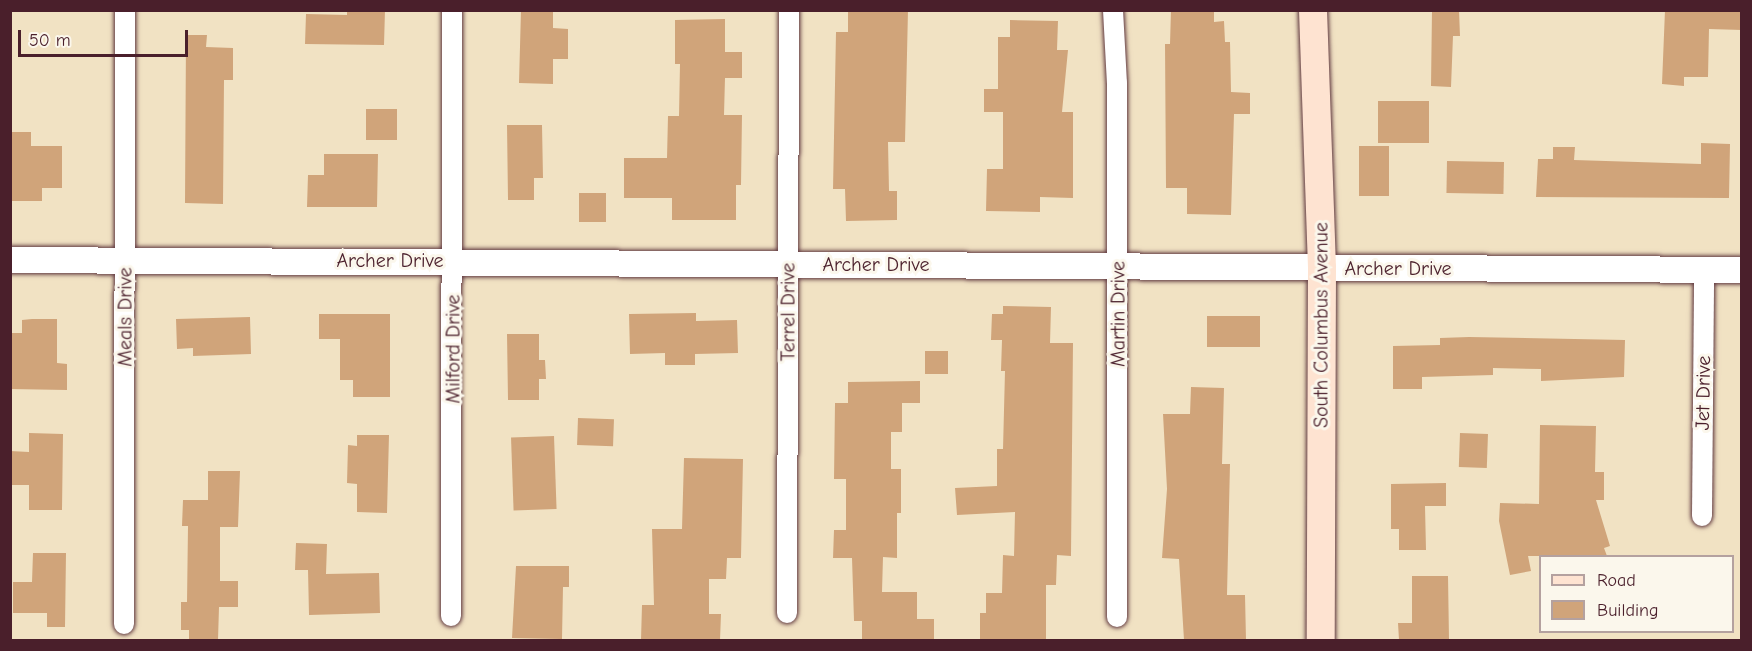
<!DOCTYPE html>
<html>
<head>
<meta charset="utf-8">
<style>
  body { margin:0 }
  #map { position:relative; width:1752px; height:651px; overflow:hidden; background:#f1e2c3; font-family:"Comic Neue",sans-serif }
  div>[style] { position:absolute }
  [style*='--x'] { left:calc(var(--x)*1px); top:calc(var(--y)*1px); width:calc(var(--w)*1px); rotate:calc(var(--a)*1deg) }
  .building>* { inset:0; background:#d0a47a; transform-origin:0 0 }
  .roads { filter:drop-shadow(0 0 2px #633c42) drop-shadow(0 0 2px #633c42) }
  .minor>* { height:20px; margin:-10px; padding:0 10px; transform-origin:10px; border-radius:10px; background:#fff }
  .tertiary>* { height:26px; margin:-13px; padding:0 13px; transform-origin:13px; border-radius:13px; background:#fff }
  .secondary>* { height:28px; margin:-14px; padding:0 14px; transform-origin:14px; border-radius:14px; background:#fee3d1 }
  span { translate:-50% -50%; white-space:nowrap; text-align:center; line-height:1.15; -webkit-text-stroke:6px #fbf7ec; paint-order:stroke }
  .street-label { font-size:20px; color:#4a1f2b }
  .frame { position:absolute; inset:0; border:12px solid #4a1f2b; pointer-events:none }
  .legend { position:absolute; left:1539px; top:555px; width:195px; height:78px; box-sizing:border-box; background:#fbf7ec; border:2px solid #b4a19f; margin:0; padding:8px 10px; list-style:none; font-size:18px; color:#4a1f2b }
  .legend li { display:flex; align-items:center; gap:12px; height:30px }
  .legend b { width:30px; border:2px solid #b4a19f }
  .scale { position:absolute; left:18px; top:30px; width:170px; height:27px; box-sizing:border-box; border:3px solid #4a1f2b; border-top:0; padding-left:8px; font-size:18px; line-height:21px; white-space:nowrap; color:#4a1f2b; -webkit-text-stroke:4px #fbf7ec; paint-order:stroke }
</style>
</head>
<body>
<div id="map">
  <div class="building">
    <i style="clip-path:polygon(347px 10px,385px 10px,384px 45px,305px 44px,306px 14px,347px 15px)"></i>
    <i style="clip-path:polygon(521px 10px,553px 10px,553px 28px,568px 29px,568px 59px,553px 59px,553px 84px,519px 83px)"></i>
    <i style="clip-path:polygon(848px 10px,908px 10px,905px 142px,888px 142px,889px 191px,897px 191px,897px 220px,846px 221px,845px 189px,833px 189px,836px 32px,848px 32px)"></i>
    <i style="clip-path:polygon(1171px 10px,1214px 10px,1214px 22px,1224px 21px,1225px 42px,1230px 42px,1231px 92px,1250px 93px,1250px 114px,1234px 114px,1231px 215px,1187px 214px,1187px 188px,1166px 188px,1165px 44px,1170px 44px)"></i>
    <i style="clip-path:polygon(1432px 10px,1459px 10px,1460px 36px,1453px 36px,1451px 87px,1431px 86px)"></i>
    <i style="clip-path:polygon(1665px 10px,1742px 10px,1742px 30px,1709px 29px,1708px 77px,1684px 77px,1684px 86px,1662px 84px)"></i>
    <i style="clip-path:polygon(725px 19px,725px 52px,742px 52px,742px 78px,725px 78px,724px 115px,742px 115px,741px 185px,736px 185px,736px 220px,672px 220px,672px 198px,624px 198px,624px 158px,667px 158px,668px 116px,679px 116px,680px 64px,675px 64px,675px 20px)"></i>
    <i style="clip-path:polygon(1010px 20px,1058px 21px,1057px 50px,1068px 50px,1062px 112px,1073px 112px,1073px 198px,1040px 197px,1040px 212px,986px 211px,987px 169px,1003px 169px,1003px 112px,984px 112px,984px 89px,998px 89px,998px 37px,1010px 37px)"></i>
    <i style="clip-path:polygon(186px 35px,207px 35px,206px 47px,233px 48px,233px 80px,224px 80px,223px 204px,185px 203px)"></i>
    <i style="left:1378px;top:101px;width:51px;height:42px"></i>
    <i style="left:366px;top:109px;width:31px;height:31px"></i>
    <i style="clip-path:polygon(507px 125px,542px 125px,543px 178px,534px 178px,534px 200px,508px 200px)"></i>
    <i style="clip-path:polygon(10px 132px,31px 132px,31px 146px,62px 146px,62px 188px,42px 188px,42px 201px,10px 201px)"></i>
    <i style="clip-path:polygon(1701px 143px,1730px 144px,1729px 198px,1536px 197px,1538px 159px,1553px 159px,1553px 147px,1575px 147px,1574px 160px,1701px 164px)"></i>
    <i style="left:1359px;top:146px;width:30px;height:50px"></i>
    <i style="clip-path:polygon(324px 154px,378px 154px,377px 207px,307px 207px,308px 175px,324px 175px)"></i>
    <i style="left:1447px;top:161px;width:57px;height:32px;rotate:1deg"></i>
    <i style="left:579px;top:193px;width:27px;height:29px"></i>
    <i style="clip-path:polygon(1003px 306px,1051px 307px,1050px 343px,1073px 343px,1071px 556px,1057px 555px,1056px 585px,1046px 585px,1046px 640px,980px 640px,980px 613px,986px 613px,986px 593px,1002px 593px,1003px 555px,1014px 556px,1015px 512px,957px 515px,955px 488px,997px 486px,997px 449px,1003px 449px,1005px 371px,1001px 371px,1002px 340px,991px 340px,992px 314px,1003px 314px)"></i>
    <i style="clip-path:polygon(696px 313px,696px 321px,737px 320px,738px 353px,695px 354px,695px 365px,665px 365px,665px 353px,630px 354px,629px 314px)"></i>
    <i style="clip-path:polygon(319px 314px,390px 314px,390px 397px,353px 397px,353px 380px,340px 380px,340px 339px,319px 339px)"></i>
    <i style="left:1207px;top:316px;width:53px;height:31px"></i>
    <i style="clip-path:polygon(250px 317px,251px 354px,193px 356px,193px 348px,177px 349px,176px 319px)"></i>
    <i style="clip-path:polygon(32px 319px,57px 319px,57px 363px,67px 364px,67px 390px,10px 389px,10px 333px,22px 333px,22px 320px)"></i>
    <i style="clip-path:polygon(507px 334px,539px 334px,539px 360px,545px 360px,546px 379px,539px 379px,539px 400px,508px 400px)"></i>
    <i style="clip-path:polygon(1469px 337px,1625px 340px,1624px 377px,1541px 381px,1541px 369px,1493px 368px,1493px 375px,1422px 377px,1422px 389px,1393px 389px,1393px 346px,1440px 345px,1440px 338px)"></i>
    <i style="left:925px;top:351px;width:23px;height:23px"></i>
    <i style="clip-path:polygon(920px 381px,920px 403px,902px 403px,902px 432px,891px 432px,891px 469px,901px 469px,901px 513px,897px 513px,897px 558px,883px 557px,882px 592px,917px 592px,917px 619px,934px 619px,934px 640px,862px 640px,862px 621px,854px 621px,852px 558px,833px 558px,834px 530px,846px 530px,846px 479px,834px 479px,835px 403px,848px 403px,848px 382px)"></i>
    <i style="clip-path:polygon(1191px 387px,1224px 388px,1222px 464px,1230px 464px,1227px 595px,1245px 595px,1246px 640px,1184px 640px,1179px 559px,1162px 558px,1167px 489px,1163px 414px,1190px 414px)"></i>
    <i style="left:578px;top:418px;width:36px;height:27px;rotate:2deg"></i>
    <i style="clip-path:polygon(1540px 425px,1596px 426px,1595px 472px,1604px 472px,1604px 500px,1596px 500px,1610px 546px,1604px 548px,1607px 556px,1528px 556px,1531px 571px,1510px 575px,1499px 521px,1500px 503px,1539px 504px)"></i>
    <i style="clip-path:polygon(29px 433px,63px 434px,62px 510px,29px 510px,29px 485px,10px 485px,10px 451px,29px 452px)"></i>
    <i style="left:1460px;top:433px;width:28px;height:34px;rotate:2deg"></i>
    <i style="clip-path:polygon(357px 435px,389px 435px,387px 513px,357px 512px,357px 484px,347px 483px,348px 445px,357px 446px)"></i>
    <i style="left:554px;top:436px;width:73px;height:43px;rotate:88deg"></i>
    <i style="clip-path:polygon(684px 458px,743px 459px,741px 558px,727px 558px,726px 579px,709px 579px,709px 614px,721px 614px,720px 640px,641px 640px,642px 605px,654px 605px,652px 529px,682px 529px)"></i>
    <i style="clip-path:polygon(208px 471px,240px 471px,238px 527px,220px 527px,220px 581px,238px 581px,238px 607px,219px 607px,218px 640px,189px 640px,189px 630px,181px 630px,181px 602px,187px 602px,188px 526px,182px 526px,183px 500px,208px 500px)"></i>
    <i style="clip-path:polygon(1446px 483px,1446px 506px,1425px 506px,1426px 550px,1399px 550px,1399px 529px,1391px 529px,1391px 484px)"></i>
    <i style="clip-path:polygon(296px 543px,327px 544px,326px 574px,379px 573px,380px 613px,309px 615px,308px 570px,295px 570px)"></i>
    <i style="clip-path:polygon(33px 553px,66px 553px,65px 627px,47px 627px,47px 613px,13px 613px,13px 582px,32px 582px)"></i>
    <i style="clip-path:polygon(516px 566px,569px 566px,569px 587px,563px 587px,562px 639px,512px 638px)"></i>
    <i style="clip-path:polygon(1412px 576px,1448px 576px,1449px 640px,1399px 640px,1398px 623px,1412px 623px)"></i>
  </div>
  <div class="roads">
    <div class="minor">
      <i style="--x:1113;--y:10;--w:73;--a:86.9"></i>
      <i style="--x:1117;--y:83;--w:534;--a:90"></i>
      <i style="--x:1702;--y:516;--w:246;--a:-89.5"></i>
      <i style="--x:787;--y:613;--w:603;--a:-89.81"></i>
      <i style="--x:451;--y:616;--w:606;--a:-89.91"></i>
      <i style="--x:124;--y:624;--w:614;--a:-89.91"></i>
    </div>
    <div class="tertiary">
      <i style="--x:10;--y:260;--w:1732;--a:0.33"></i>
    </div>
    <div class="secondary">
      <i style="--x:1313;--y:10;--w:258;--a:88"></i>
      <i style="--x:1322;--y:268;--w:372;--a:90.2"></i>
    </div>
  </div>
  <div class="street-label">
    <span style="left:390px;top:260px">Archer Drive</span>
    <span style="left:876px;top:264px">Archer Drive</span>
    <span style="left:1398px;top:268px">Archer Drive</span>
    <span style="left:788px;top:312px;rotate:-90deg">Terrel Drive</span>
    <span style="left:1118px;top:314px;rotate:-90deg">Martin Drive</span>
    <span style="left:125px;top:317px;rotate:-90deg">Meals Drive</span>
    <span style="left:1321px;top:325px;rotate:-90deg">South Columbus Avenue</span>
    <span style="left:453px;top:349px;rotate:-90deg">Milford Drive</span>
    <span style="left:1703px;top:393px;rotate:-89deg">Jet Drive</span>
  </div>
  <div class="frame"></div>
  <ul class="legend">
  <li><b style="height:8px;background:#fee3d1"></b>Road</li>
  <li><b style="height:16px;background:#d0a47a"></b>Building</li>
  </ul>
  <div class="scale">50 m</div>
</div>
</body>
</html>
